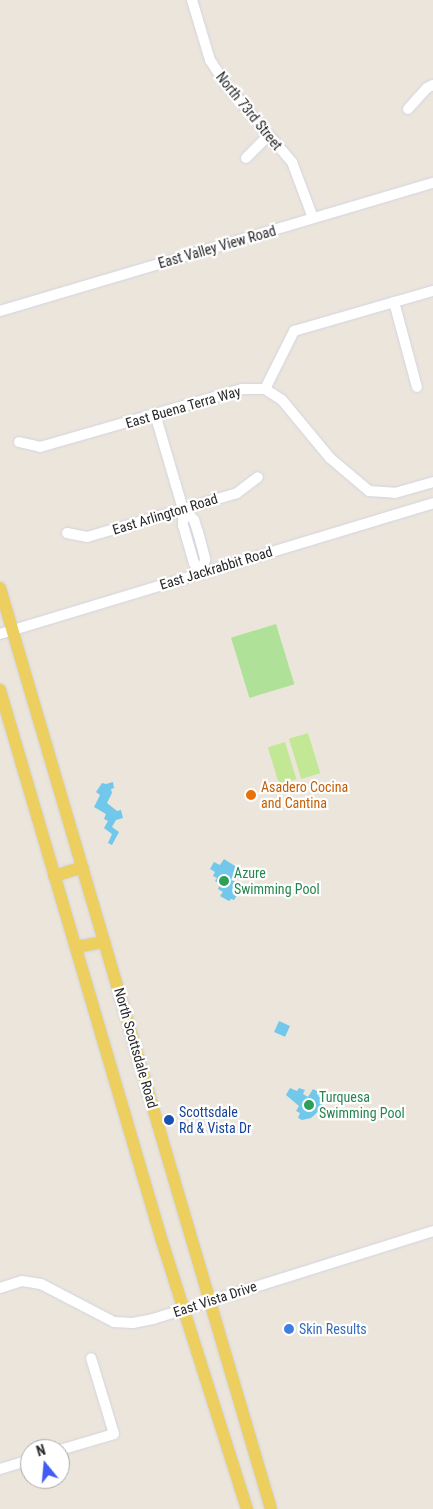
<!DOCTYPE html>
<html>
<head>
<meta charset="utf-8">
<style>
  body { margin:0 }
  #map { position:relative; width:433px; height:1509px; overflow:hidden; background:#ebe5db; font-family:"Roboto Condensed",sans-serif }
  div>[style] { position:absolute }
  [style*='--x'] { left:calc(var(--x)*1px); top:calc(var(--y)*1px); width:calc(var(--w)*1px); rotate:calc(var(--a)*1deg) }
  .green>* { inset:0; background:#b0e199; transform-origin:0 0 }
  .pitch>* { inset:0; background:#c3e895; transform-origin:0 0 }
  .water>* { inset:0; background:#71c8eb; transform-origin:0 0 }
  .roads { filter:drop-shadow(0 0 1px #d1d4e2) drop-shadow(0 0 1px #d1d4e2) }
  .minor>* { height:10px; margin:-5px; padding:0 5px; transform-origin:5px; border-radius:5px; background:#fff }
  .major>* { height:12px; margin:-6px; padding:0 6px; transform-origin:6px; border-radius:6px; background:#eccf5f }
  .dots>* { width:14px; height:14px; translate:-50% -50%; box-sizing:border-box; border:2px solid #fff; border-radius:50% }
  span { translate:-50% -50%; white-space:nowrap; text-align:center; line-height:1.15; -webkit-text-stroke:4.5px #fff; paint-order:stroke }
  .street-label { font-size:14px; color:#292929 }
  .food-label { font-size:14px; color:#c56008 }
  .left { translate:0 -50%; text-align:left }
  .leisure-label { font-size:14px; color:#27864d }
  .transit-label { font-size:14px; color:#164399 }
  .shop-label { font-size:14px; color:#366cbe }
  .north { position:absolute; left:20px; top:1439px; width:50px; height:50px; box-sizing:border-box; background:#fff; border:1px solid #a9a9a9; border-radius:50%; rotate:343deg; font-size:14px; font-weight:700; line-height:20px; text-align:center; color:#292929 }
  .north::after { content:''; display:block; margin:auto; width:18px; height:22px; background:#3f5df5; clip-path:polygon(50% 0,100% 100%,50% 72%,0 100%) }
</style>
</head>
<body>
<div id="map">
  <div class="green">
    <i style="left:276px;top:624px;width:63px;height:47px;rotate:73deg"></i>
  </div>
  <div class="pitch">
    <i style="left:308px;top:733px;width:42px;height:20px;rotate:73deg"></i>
    <i style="left:285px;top:742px;width:39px;height:18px;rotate:73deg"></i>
  </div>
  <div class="water">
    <i style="clip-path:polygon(113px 782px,114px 788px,111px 789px,112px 793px,107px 803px,117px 811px,121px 810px,123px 818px,116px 820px,112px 827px,119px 832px,112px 845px,108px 843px,112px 834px,104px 828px,108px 821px,104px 819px,106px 814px,94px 807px,100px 795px,96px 792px,102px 783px,106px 784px)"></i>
    <i style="clip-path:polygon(224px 859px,243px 871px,238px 880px,234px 877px,232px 880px,243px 886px,234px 900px,231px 899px,229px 901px,220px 896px,223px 892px,218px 889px,220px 884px,215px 881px,217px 878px,213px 876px,215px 872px,210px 869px,214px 862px,220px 865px)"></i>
    <i style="left:279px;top:1021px;width:12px;height:12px;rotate:24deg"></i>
    <i style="clip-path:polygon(290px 1088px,297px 1091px,299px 1088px,305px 1090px,303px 1094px,308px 1097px,313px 1089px,320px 1093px,318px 1096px,323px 1099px,320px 1103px,324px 1106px,311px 1118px,302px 1120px,298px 1118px,300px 1113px,296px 1111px,299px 1106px,286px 1095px)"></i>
  </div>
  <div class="roads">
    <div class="minor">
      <i style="--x:192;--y:0;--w:63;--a:73.3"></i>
      <i style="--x:210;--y:60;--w:31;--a:57"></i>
      <i style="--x:227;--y:86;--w:100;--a:49.5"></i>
      <i style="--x:292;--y:162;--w:60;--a:69.4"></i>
      <i style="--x:408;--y:109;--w:28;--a:-48"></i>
      <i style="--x:427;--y:88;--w:7;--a:-27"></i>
      <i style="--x:246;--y:158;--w:31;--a:-45"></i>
      <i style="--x:394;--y:302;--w:88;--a:74.9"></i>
      <i style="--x:0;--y:311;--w:452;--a:-16.5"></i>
      <i style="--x:265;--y:389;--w:20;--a:33"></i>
      <i style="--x:282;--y:400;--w:75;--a:50.4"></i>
      <i style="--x:330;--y:458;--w:51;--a:40.2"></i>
      <i style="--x:369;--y:491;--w:26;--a:4"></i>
      <i style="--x:395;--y:493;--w:40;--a:-16"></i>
      <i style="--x:265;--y:389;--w:65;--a:-63.4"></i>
      <i style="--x:294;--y:331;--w:145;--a:-16.1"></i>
      <i style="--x:155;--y:414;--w:99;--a:73.6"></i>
      <i style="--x:183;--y:509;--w:16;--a:90"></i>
      <i style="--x:183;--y:525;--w:40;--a:74"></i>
      <i style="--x:194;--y:563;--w:13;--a:51"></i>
      <i style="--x:19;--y:442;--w:22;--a:13"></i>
      <i style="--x:40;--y:447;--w:210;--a:-16"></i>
      <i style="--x:242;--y:389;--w:23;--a:0"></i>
      <i style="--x:183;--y:509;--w:16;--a:45"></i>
      <i style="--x:194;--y:520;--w:13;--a:72"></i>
      <i style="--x:198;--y:532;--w:28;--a:75"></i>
      <i style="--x:205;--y:559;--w:14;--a:102"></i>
      <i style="--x:67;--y:533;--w:20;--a:11"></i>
      <i style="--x:87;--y:537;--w:156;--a:-16.3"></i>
      <i style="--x:237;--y:493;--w:26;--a:-37"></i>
      <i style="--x:0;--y:634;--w:452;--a:-16.8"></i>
      <i style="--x:0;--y:1288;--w:23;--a:-18"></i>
      <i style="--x:22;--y:1281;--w:19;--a:9"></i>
      <i style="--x:41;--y:1284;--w:82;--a:27.5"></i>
      <i style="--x:114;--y:1322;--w:19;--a:3"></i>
      <i style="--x:133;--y:1323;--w:20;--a:-11"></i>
      <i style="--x:153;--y:1319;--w:294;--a:-17.4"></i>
      <i style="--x:60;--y:1450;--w:56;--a:-16.5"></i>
      <i style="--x:114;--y:1434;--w:79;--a:-106.8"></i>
      <i style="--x:0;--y:1469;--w:31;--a:-17"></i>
    </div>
    <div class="major">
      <i style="--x:0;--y:588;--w:960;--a:73.6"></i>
      <i style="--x:0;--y:690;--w:574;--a:73.62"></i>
      <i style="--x:162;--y:1241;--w:281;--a:72.4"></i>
      <i style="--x:54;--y:876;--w:30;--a:-17"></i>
      <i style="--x:76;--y:947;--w:29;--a:-10"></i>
    </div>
  </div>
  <div class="dots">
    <i style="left:251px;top:795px;background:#e8710a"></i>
    <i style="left:224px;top:881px;background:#2e9e5b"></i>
    <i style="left:309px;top:1105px;background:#2e9e5b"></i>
    <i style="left:169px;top:1120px;background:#1a4fb4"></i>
    <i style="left:289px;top:1329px;background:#3f7fe0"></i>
  </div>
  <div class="street-label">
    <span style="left:249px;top:111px;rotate:51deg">North 73rd Street</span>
    <span style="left:217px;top:247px;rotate:-16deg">East Valley View Road</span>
    <span style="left:183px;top:407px;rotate:-16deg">East Buena Terra Way</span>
    <span style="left:165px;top:514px;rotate:-17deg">East Arlington Road</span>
    <span style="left:216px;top:568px;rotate:-17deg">East Jackrabbit Road</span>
    <span style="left:136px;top:1048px;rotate:74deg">North Scottsdale Road</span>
    <span style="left:215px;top:1299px;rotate:-18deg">East Vista Drive</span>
  </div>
  <div class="food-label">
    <span class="left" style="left:261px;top:795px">Asadero Cocina<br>and Cantina</span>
  </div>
  <div class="leisure-label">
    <span class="left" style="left:234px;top:881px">Azure<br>Swimming Pool</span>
    <span class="left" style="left:319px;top:1105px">Turquesa<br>Swimming Pool</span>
  </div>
  <div class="transit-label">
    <span class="left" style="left:179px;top:1120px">Scottsdale<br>Rd &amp; Vista Dr</span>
  </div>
  <div class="shop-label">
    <span class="left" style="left:299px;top:1329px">Skin Results</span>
  </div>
  <div class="north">N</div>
</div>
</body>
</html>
